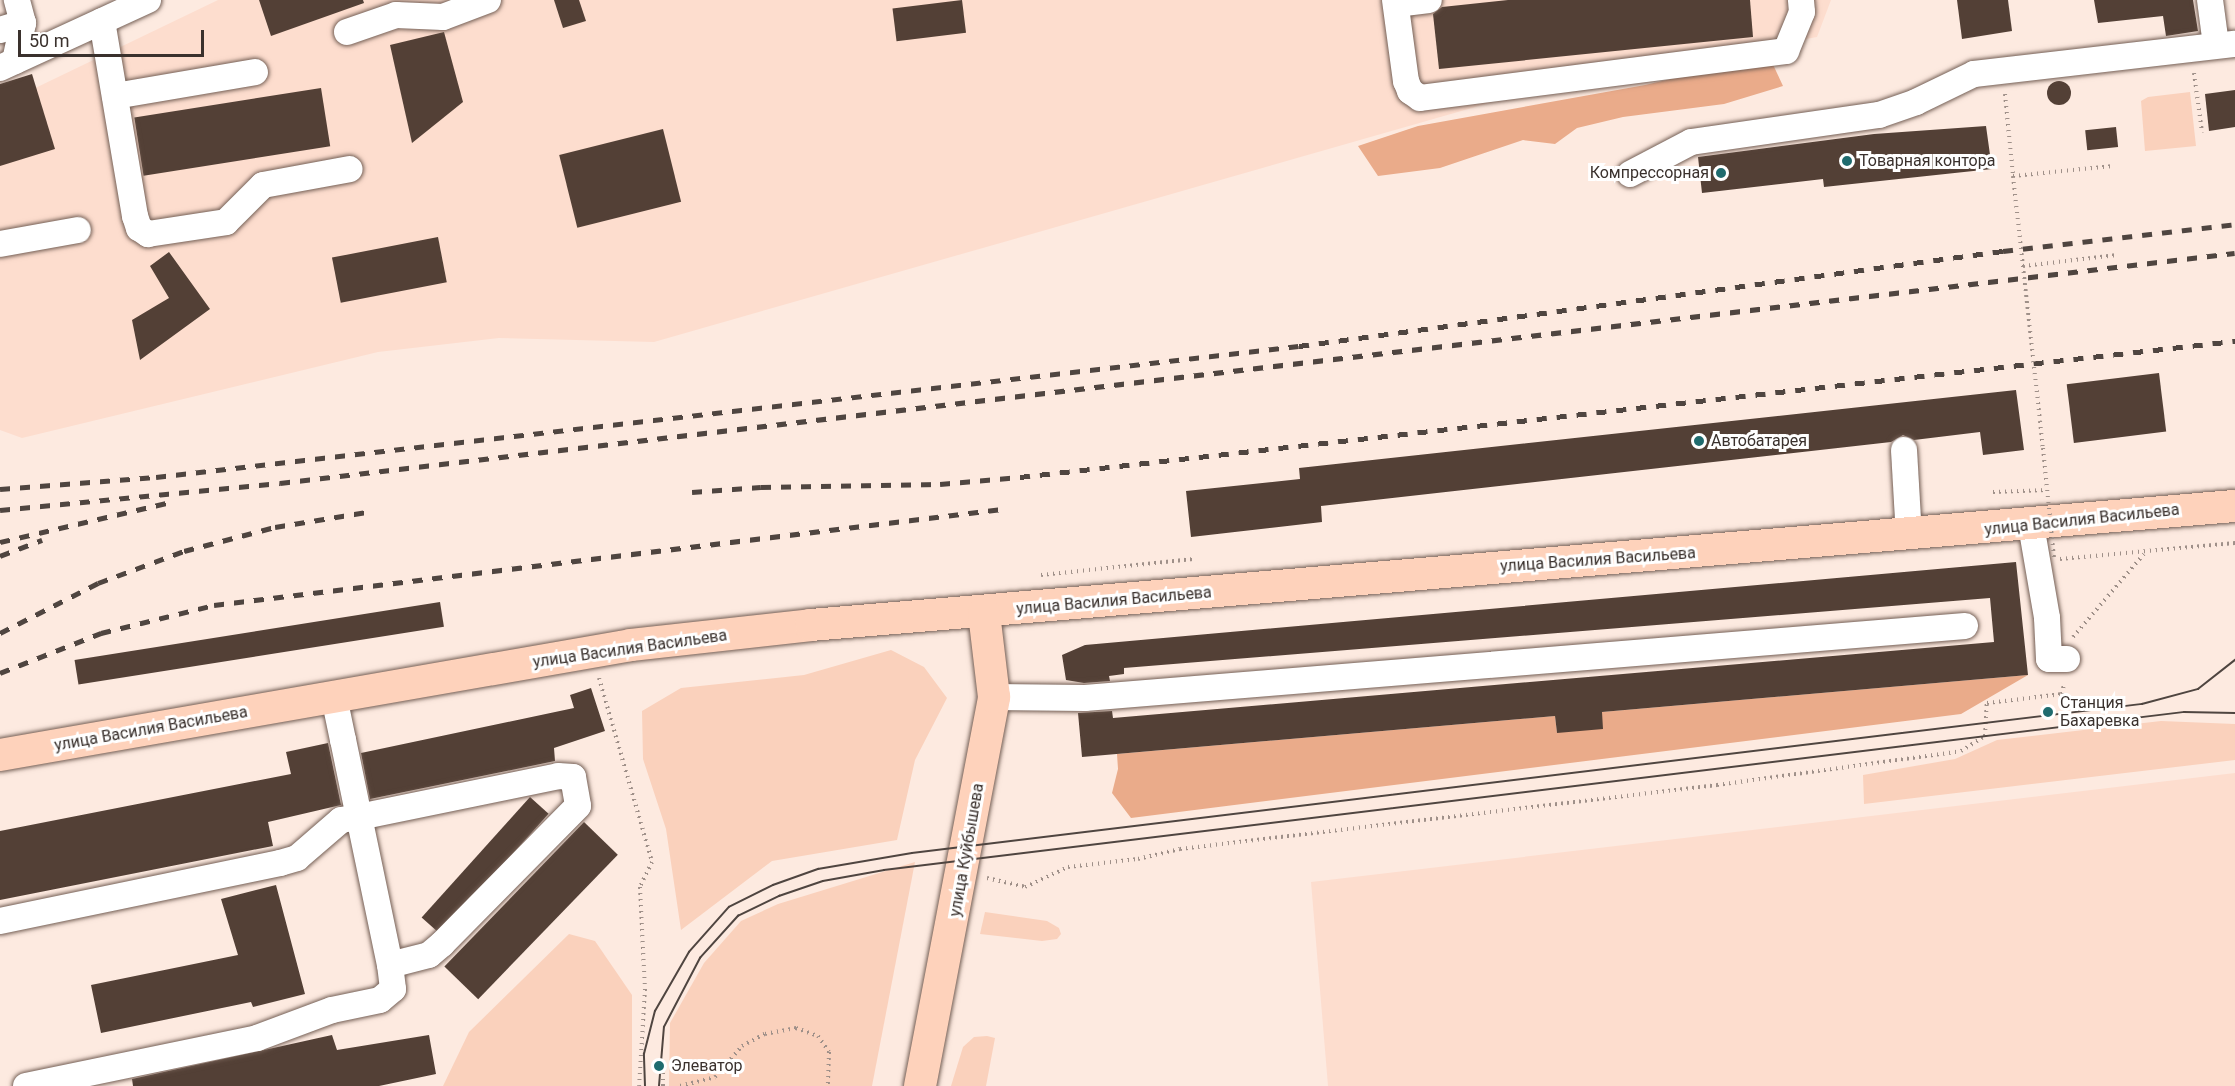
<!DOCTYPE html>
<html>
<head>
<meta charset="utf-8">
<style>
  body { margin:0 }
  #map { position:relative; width:2235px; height:1086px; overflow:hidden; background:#fdeae0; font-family:Roboto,sans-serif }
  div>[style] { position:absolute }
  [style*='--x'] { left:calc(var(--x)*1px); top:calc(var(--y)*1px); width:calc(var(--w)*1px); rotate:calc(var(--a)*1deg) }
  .built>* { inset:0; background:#fdddce }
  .green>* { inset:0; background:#fad1bc }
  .forest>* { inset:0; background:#eaab8a }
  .building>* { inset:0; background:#534036; transform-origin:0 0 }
  .round { border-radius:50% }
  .path>* { height:4px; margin-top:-2px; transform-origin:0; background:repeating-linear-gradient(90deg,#9f9089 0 1.5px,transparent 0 6px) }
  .roads { filter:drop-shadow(0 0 2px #745f55) drop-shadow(0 0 2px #745f55) }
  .minor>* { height:26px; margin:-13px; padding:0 13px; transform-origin:13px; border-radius:13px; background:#fff }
  .major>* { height:32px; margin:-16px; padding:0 16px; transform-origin:16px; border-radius:16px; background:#fed2bb }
  .tram>* { height:1.5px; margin:-0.75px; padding:0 0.75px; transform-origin:0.75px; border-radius:0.75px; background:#4f4540 }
  .rail>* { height:4.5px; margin-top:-2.25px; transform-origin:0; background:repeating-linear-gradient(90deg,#4f4540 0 10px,transparent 0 20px) }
  .path-bridge>* { height:4px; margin-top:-2px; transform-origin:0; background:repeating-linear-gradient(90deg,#9f9089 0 1.5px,transparent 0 6px) }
  .dots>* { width:16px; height:16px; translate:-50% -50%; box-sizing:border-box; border:3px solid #fff; border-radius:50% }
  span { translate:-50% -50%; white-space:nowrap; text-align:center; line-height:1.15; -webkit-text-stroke:6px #fff; paint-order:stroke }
  .poi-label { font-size:16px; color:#3a312d }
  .left { translate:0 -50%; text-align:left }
  .right { translate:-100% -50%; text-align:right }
  .street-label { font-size:16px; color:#3a312d }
  .scale { position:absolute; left:18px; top:30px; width:186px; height:27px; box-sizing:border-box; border:3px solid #3a312d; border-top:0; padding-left:8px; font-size:18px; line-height:21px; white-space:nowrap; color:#3a312d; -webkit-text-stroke:4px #fff; paint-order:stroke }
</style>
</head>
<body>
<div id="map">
  <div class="built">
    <i style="clip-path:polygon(218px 0,1831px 0,1817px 37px,1577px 78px,654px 342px,499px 338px,378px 352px,22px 438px,0 430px,0 105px)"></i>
    <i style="clip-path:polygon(2235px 773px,2235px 1086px,1328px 1086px,1311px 882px)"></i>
  </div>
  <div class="green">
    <i style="clip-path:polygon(2190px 92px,2196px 146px,2145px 151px,2141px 101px,2148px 97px)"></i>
    <i style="clip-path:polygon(891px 650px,924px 667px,947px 698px,915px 760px,897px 840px,772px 861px,681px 930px,666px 829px,643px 759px,642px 711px,681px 688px,804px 675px)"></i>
    <i style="clip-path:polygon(2161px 721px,2235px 724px,2235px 760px,1864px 804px,1863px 775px,1955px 759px,1997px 740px)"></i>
    <i style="clip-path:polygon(915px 862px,872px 1086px,669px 1086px,670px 1023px,704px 963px,741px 921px,778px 904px)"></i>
    <i style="clip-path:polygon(985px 912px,1047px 921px,1059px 928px,1061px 934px,1057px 939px,1042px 941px,980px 934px)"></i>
    <i style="clip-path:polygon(569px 934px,595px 941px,632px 995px,632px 1086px,443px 1086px,469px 1032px)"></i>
    <i style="clip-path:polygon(987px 1036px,995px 1038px,986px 1086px,951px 1086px,963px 1047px,974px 1037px)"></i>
  </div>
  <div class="forest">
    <i style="clip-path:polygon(1769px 56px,1783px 86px,1724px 104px,1623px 117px,1577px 128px,1555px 144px,1523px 140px,1440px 168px,1378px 176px,1358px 146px,1418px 126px,1645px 85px)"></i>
    <i style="clip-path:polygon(2028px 675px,1961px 714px,1131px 818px,1112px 793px,1118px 769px,1117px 754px,1555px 716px,1557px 733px,1602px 712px)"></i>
  </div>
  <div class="building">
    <i style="clip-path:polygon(259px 0,363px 0,364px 3px,271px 36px)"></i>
    <i style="clip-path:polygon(554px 0,579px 0,586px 21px,563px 28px)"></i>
    <i style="left:962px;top:0;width:33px;height:70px;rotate:83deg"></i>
    <i style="clip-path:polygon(1508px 0,1750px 0,1753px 37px,1439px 69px,1433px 14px,1442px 7px)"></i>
    <i style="clip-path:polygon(1957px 0,2008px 0,2012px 31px,1962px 39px)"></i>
    <i style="clip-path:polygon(2094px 0,2193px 0,2198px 31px,2166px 36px,2163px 16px,2098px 23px)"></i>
    <i style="clip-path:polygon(444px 32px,463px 102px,412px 143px,390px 45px)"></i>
    <i style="clip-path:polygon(32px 74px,55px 149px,0 166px,0 84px)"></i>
    <i class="round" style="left:2047px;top:81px;width:24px;height:24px"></i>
    <i style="left:321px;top:88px;width:59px;height:189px;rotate:81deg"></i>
    <i style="clip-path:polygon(2235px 90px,2235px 127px,2209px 131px,2205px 94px)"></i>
    <i style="clip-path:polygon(1986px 126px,1992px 169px,1824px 187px,1823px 179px,1702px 193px,1698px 157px,1874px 134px)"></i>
    <i style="left:2116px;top:127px;width:20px;height:31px;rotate:84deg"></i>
    <i style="left:663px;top:129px;width:75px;height:107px;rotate:76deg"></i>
    <i style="left:438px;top:237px;width:46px;height:108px;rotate:79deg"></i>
    <i style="clip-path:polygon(169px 252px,210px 309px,140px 360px,132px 320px,169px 298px,150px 266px)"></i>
    <i style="left:2159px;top:373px;width:59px;height:93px;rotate:83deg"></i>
    <i style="clip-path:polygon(2016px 390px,2024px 450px,1983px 455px,1980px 432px,1914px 440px,1903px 435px,1891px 442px,1321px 506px,1322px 522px,1191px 537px,1186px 491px,1300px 479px,1299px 468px)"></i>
    <i style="clip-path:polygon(2016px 562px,2028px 675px,1602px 712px,1603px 729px,1557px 733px,1555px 716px,1082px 757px,1078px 713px,1112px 711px,1113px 718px,1994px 642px,1990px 598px,1124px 668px,1124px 674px,1109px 676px,1110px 681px,1084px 683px,1066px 680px,1062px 655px,1085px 645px)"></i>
    <i style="left:440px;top:602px;width:25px;height:370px;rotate:81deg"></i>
    <i style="clip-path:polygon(591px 688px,605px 731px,554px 748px,555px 761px,370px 799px,361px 753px,574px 708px,570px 695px)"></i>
    <i style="clip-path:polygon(328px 743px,341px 805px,268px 822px,273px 846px,0 900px,0 831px,291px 774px,286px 752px)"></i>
    <i style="left:530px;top:797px;width:25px;height:162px;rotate:42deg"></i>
    <i style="left:584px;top:822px;width:47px;height:201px;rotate:44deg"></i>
    <i style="clip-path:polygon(276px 885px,305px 994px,253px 1007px,251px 1002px,101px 1033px,91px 985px,238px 955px,221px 899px)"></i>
    <i style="clip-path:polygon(332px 1035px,337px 1050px,429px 1035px,436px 1074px,379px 1086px,133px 1086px,132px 1079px)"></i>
  </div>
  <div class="path">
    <i style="--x:2194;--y:73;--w:60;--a:82.3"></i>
    <i style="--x:2005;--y:94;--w:82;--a:84.4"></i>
    <i style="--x:2013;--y:176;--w:101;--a:-5.7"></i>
    <i style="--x:2023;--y:266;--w:95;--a:-6.7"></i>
    <i style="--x:2040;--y:421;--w:27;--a:84"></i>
    <i style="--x:1993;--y:492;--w:54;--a:-2.1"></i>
    <i style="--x:2060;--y:559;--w:176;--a:-5.2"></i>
    <i style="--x:1041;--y:575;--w:153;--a:-6"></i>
    <i style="--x:2073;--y:637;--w:109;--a:-49.5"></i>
    <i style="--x:599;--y:678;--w:191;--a:73.9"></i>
    <i style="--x:652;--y:862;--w:28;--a:116"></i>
    <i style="--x:640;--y:887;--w:102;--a:87.2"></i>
    <i style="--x:645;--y:989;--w:97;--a:93.5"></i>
    <i style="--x:987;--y:878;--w:39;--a:13"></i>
    <i style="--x:1025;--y:887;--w:47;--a:-24.9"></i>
    <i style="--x:1068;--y:867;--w:70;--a:-6.5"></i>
    <i style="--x:1138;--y:859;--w:43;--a:-13.4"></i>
    <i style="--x:1180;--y:849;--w:541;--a:-6.8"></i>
    <i style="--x:1717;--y:785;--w:246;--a:-7.9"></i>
    <i style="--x:1961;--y:751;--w:28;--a:-32"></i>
    <i style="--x:1985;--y:736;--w:33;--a:-87"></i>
    <i style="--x:1987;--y:703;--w:76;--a:-6.8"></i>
    <i style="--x:2062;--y:694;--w:10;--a:-79"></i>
    <i style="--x:663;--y:1086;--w:23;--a:-90"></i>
    <i style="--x:680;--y:1086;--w:36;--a:-14"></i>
    <i style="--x:715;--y:1077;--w:41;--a:-48.9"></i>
    <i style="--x:742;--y:1046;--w:26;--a:-28"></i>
    <i style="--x:765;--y:1034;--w:32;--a:-11"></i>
    <i style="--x:796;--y:1028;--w:23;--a:20"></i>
    <i style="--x:818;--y:1036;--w:19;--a:55"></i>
    <i style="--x:829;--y:1052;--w:34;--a:92"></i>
  </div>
  <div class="roads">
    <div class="minor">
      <i style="--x:1395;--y:0;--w:82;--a:82.3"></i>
      <i style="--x:1406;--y:81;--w:11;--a:68"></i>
      <i style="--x:1410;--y:91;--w:12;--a:35"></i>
      <i style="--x:1420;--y:98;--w:369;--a:-7.3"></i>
      <i style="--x:1786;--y:51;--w:42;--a:-67.7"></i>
      <i style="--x:1802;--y:12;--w:12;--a:-95"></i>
      <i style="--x:2210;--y:0;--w:45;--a:82.4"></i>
      <i style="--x:1396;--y:4;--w:33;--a:-7"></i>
      <i style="--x:102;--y:21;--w:198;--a:80.4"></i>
      <i style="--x:135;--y:216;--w:13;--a:72"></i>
      <i style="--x:139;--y:228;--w:11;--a:34"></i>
      <i style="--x:148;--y:234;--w:79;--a:-8.7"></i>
      <i style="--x:226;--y:222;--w:52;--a:-45"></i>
      <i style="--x:263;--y:185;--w:88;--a:-10.4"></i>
      <i style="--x:0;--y:30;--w:24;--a:-17"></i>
      <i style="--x:347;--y:32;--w:52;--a:-19.1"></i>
      <i style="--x:396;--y:15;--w:47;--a:2.4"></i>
      <i style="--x:443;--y:17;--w:48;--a:-20.7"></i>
      <i style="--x:15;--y:61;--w:39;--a:-78"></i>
      <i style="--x:23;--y:23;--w:24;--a:-105"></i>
      <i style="--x:0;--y:68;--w:163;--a:-24.7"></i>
      <i style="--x:115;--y:96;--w:142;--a:-9.7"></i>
      <i style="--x:1630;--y:174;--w:69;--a:-27.7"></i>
      <i style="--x:1691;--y:142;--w:190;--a:-8.2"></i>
      <i style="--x:1879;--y:115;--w:39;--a:-19"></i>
      <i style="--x:1916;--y:102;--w:64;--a:-25.8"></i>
      <i style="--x:1974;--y:74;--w:263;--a:-6.6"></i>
      <i style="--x:0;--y:244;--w:79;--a:-10.2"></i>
      <i style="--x:1904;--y:450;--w:86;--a:86.7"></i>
      <i style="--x:2031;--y:525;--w:94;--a:80.2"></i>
      <i style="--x:2047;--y:618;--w:41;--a:87.2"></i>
      <i style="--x:2049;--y:659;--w:18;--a:0"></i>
      <i style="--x:994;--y:697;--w:91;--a:0.6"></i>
      <i style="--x:1085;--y:698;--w:883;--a:-4.68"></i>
      <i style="--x:0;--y:921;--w:286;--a:-11.7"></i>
      <i style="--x:280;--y:863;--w:18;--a:-16"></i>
      <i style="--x:297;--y:858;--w:58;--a:-40.8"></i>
      <i style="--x:341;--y:820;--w:18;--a:-9"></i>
      <i style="--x:359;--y:817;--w:203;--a:-11.6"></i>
      <i style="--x:558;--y:776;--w:15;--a:4"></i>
      <i style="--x:573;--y:777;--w:29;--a:80"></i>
      <i style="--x:578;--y:806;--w:194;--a:134.6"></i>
      <i style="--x:442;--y:944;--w:17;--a:140"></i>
      <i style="--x:429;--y:955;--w:40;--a:165.6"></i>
      <i style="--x:390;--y:965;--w:151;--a:-101.8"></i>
      <i style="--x:359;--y:817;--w:79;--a:-101.7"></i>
      <i style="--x:343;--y:740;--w:44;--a:-101.8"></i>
      <i style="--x:26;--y:1086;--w:236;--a:-11.7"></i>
      <i style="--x:257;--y:1038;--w:80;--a:-20.5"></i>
      <i style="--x:332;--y:1010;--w:49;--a:-11.8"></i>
      <i style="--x:380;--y:1000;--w:17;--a:-40"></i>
      <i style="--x:393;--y:989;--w:24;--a:-97"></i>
    </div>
    <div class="major">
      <i style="--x:0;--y:755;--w:641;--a:-9.89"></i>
      <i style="--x:631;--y:645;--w:181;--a:-6.3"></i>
      <i style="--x:811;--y:625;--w:1429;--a:-4.78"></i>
      <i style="--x:920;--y:1086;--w:396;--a:-79.2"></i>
      <i style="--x:994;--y:697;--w:85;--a:-96.8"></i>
    </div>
  </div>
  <div class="tram">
    <i style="--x:645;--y:1086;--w:32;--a:-92"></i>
    <i style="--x:644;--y:1054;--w:44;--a:-75.7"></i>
    <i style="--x:655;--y:1011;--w:68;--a:-60"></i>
    <i style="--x:689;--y:952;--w:60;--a:-48.4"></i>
    <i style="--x:729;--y:907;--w:49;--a:-26.6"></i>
    <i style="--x:773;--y:885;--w:48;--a:-19.6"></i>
    <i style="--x:818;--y:869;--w:95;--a:-9.7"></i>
    <i style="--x:912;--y:853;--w:1239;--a:-6.91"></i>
    <i style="--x:2142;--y:704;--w:58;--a:-15"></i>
    <i style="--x:2198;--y:689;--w:47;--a:-38.1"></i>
    <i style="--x:659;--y:1086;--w:59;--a:-85.2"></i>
    <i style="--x:664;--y:1027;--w:78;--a:-62.4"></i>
    <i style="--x:700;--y:958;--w:57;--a:-47.9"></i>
    <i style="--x:738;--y:916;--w:46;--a:-26"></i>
    <i style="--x:779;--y:896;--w:46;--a:-18.8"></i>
    <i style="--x:823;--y:881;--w:62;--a:-10.2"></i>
    <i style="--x:884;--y:870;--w:1310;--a:-6.93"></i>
    <i style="--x:2184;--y:712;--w:51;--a:1.1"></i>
  </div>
  <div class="rail">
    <i style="--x:0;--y:489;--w:156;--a:-4.4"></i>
    <i style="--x:156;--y:477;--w:1150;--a:-6.54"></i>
    <i style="--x:1299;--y:346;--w:710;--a:-7.69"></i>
    <i style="--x:2003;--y:251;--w:234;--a:-6.6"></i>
    <i style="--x:692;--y:492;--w:69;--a:-4.1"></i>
    <i style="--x:761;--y:487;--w:179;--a:-1"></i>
    <i style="--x:940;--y:484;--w:80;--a:-5"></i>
    <i style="--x:1020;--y:477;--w:1223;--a:-6.39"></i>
    <i style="--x:0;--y:510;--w:281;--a:-5.5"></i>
    <i style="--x:280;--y:483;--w:1968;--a:-6.71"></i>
    <i style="--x:0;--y:542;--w:171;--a:-13.2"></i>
    <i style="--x:0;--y:556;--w:45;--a:-20.9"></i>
    <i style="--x:0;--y:633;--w:110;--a:-27"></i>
    <i style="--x:98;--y:583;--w:92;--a:-20.4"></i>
    <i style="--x:184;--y:551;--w:94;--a:-14.8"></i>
    <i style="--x:275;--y:527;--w:99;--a:-9.3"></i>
    <i style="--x:0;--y:673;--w:109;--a:-21.6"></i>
    <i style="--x:101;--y:633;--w:116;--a:-13.9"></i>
    <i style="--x:214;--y:605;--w:794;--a:-6.95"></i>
  </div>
  <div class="path-bridge">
    <i style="--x:2013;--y:176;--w:246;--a:83.7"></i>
    <i style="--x:2043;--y:448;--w:112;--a:84.3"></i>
  </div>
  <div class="dots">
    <i style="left:1847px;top:161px;background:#1f6b6e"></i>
    <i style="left:1721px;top:173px;background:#1f6b6e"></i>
    <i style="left:1699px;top:441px;background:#1f6b6e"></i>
    <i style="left:2048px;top:712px;background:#1f6b6e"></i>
    <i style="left:659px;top:1066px;background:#1f6b6e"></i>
  </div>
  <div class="poi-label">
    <span class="left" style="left:1859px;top:161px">Товарная контора</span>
    <span class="right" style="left:1709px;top:173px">Компрессорная</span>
    <span class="left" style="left:1711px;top:441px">Автобатарея</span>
    <span class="left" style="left:2060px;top:712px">Станция<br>Бахаревка</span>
    <span class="left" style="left:671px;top:1066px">Элеватор</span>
  </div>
  <div class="street-label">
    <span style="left:2082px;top:520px;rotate:-6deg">улица Василия Васильева</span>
    <span style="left:1598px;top:560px;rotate:-4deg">улица Василия Васильева</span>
    <span style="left:1114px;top:601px;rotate:-5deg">улица Василия Васильева</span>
    <span style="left:630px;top:649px;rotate:-8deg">улица Василия Васильева</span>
    <span style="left:151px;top:729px;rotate:-10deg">улица Василия Васильева</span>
    <span style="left:967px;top:850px;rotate:-80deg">улица Куйбышева</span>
  </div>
  <div class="scale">50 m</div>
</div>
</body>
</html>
